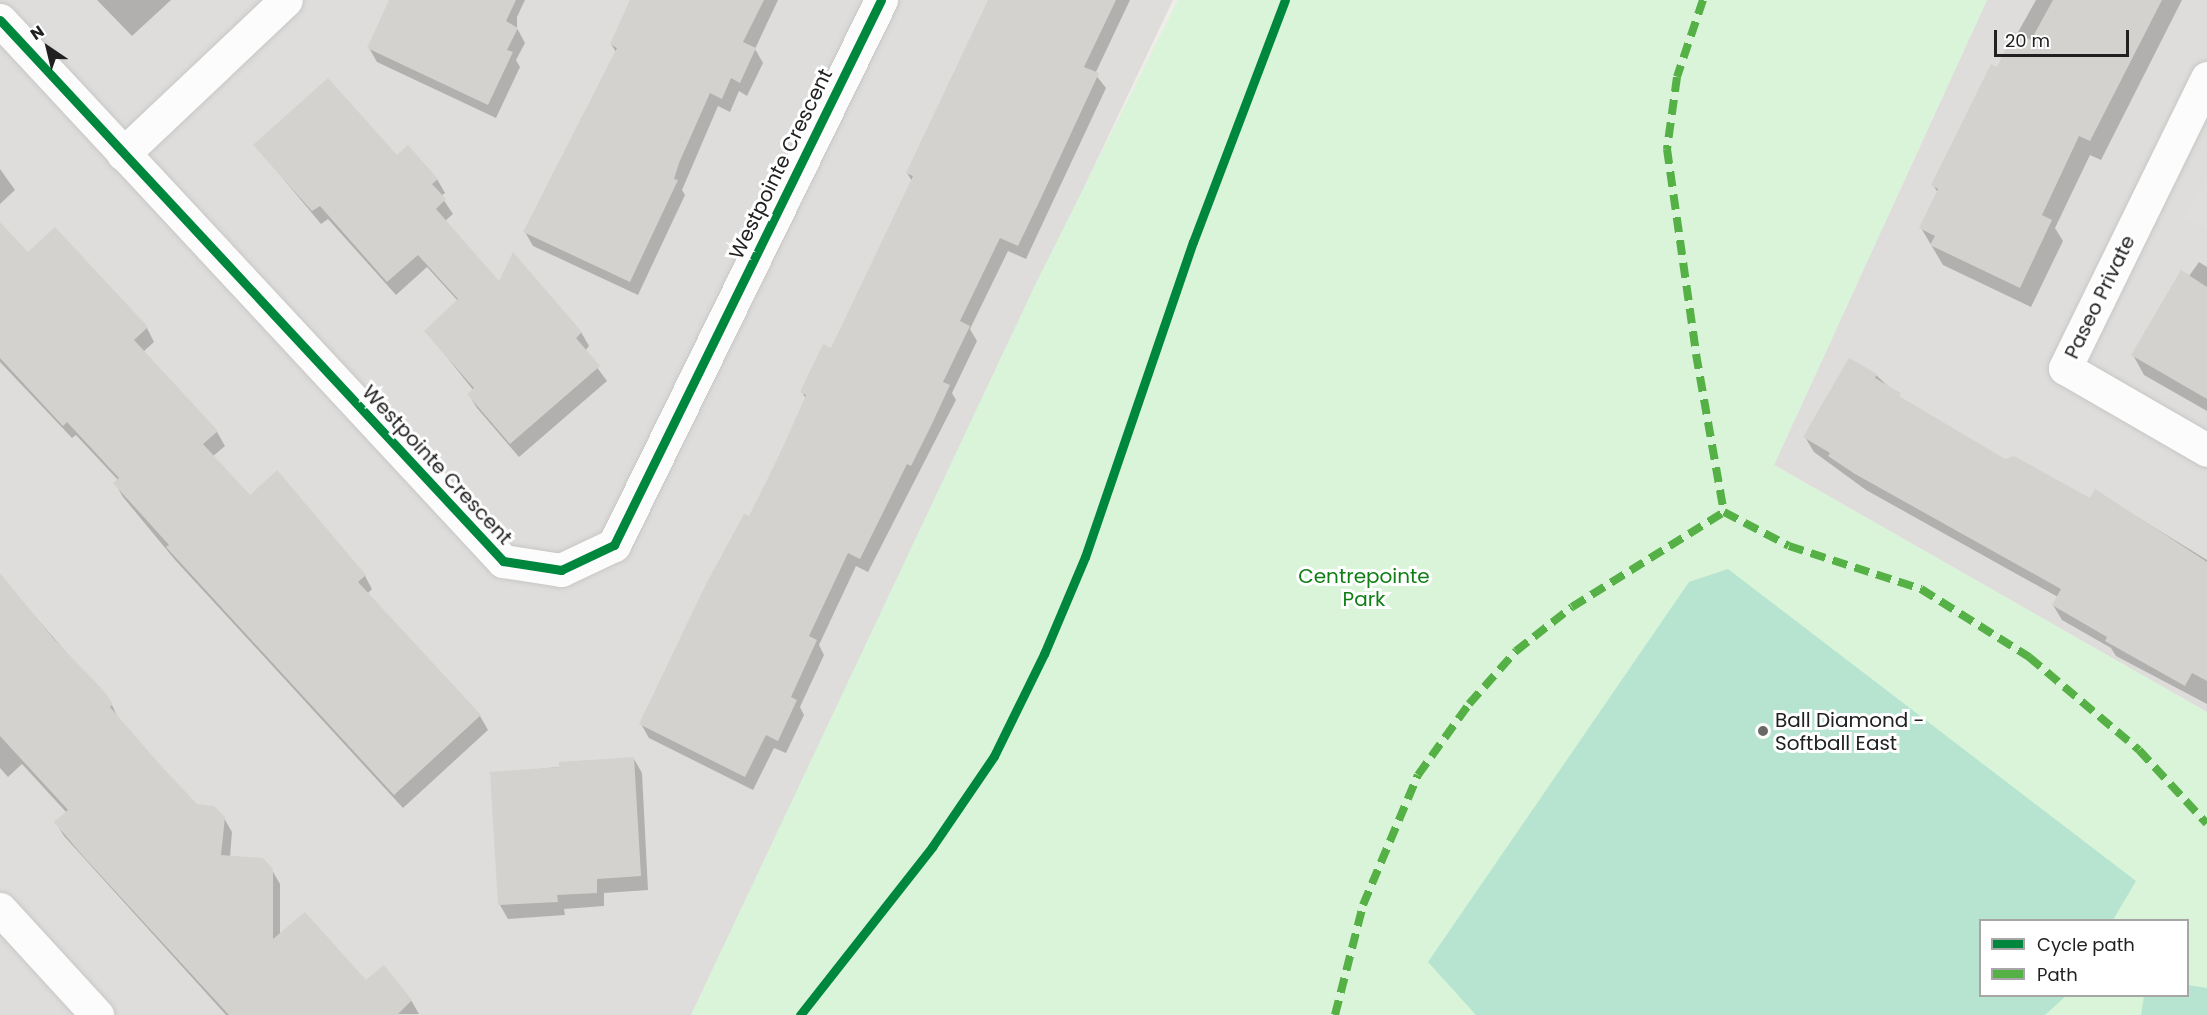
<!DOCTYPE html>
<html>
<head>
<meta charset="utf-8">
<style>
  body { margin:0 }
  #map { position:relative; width:2207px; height:1015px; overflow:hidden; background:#efedea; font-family:Poppins,sans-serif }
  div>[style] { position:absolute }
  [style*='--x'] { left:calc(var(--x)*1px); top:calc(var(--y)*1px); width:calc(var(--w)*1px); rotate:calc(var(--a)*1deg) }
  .residential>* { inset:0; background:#dedddb }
  .park>* { inset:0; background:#d9f4d8 }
  .pitch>* { inset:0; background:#b7e4d0 }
  .parking>* { inset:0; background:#dfdedd }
  .shadow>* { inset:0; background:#0003 }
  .building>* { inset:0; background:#d4d2cf }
  .roads { filter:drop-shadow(0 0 2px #c8c7c6) drop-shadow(0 0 2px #c8c7c6) }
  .minor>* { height:33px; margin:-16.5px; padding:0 16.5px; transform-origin:16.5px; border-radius:16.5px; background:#fdfcfc }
  .quiet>* { height:8px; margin-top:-4px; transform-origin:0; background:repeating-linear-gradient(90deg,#55b145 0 15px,transparent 0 23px) }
  .cycleway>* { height:9px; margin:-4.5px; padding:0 4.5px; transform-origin:4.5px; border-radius:4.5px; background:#00873e }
  .dots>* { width:16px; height:16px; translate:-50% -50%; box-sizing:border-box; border:3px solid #fff; border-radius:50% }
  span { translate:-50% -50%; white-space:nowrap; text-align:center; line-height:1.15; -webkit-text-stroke:6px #fff; paint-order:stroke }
  .street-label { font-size:20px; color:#212121 }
  .park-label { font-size:20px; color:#0f7f15 }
  .poi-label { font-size:20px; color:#212121 }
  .left { translate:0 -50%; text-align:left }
  .legend { position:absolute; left:1979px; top:919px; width:210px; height:78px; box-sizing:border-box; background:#fff; border:2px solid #a6a6a6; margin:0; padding:8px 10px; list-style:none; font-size:18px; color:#212121 }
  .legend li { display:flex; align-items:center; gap:12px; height:30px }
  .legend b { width:30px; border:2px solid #a6a6a6 }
  .north { position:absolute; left:18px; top:18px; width:60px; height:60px; -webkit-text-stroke:4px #fff; paint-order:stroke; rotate:325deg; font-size:16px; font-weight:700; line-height:24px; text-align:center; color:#212121 }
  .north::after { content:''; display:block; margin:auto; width:21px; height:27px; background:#212121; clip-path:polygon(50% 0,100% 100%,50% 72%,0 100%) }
  .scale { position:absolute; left:1994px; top:30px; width:135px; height:27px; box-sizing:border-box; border:3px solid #212121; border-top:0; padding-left:8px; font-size:18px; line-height:21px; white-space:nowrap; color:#212121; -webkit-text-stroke:4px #fff; paint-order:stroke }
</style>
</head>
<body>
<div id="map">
  <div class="residential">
    <i style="clip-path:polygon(0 0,1173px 0,691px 1015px,0 1015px)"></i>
    <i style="clip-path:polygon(1987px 0,2207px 0,2207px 712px,1774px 465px)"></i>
  </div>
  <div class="park">
    <i style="clip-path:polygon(evenodd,1178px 0,1987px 0,1774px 465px,2207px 712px,2207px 1015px,691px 1015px,1037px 281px,1178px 0,1980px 920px,2188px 920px,2188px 996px,1980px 996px,1980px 920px)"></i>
  </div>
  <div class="pitch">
    <i style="clip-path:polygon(1728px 569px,2136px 881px,2113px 920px,1980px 920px,1980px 996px,2066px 996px,2045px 1015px,1476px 1015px,1428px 962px,1689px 582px)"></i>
    <i style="clip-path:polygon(2188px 985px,2207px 988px,2207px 1015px,2141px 1015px,2144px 996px,2188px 996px)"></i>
  </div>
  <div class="parking">
    <i style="clip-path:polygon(2207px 178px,2207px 229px,2185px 218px)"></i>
  </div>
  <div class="shadow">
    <i style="clip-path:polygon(97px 0,171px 0,132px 36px)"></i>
    <i style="clip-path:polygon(394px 0,525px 0,517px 17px,517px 28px,525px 43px,516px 60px,520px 67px,496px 118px,377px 62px,369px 48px)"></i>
    <i style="clip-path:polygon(632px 0,778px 0,755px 49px,763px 63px,747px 96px,739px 91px,730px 112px,718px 106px,682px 190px,685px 195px,638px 295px,533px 246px,525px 232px,616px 52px,611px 44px)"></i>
    <i style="clip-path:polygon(991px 0,1130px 0,1095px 74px,1106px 88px,1048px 212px,1026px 259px,1008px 251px,970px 329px,977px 341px,952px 393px,956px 400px,868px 572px,856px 566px,819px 645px,824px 655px,800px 707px,804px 715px,786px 753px,774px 748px,753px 790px,649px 738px,641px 724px,750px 518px,806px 399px,802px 392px,831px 350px,912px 181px,907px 173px)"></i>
    <i style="clip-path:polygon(2036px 0,2182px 0,2101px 160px,2090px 155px,2055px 228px,2063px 241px,2031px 307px,1943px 265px,1921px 228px,1938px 193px,1933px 185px)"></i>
    <i style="clip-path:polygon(255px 145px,396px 157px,437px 179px,445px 193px,441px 196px,453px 214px,445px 221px,499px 284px,581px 332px,589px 346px,585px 351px,607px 381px,519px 457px,477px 408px,469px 395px,474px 391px,426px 331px,458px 301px,427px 267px,396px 295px,328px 219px,321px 224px)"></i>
    <i style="clip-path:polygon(0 169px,15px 190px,0 204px)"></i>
    <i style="clip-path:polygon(0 223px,27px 254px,147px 328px,154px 342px,143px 352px,217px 432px,225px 446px,212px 457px,250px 497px,365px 576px,372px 589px,367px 594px,480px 716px,488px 730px,403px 808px,176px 561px,123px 497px,115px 483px,118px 480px,76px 435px,72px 438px,0 362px)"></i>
    <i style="clip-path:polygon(2199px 262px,2207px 267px,2207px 411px,2144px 375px,2133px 355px)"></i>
    <i style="clip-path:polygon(1876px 375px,1904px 401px,2005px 461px,2090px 500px,2095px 491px,2207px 560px,2207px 704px,2116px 656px,2111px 648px,2062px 620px,2053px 605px,2058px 597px,1866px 490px,1814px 452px,1805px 437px)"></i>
    <i style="clip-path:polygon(0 576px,112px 705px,119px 720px,196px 806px,224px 818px,232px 832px,230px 857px,272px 870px,280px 884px,280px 935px,366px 982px,411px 1000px,419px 1014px,226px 1015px,64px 836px,56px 823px,67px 813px,22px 764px,8px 777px,0 768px)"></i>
    <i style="clip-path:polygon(634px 759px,642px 773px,648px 890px,604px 893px,604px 906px,564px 909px,565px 915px,508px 919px,500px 905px,491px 774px)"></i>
  </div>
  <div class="building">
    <i style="clip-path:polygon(389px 0,516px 0,506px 21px,518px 28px,507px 50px,513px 52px,488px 105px,367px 48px)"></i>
    <i style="clip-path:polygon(630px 0,764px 0,743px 42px,756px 48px,740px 83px,731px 78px,722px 99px,710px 93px,679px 163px,674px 179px,678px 180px,630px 282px,523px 232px,617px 48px,610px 44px)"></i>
    <i style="clip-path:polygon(988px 0,1116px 0,1084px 67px,1099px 73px,1041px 198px,1018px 246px,1000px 238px,960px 321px,970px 326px,943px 382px,950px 385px,930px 428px,911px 466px,907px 464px,860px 559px,848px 553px,809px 636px,817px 640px,791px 697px,797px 700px,778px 741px,766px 735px,745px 777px,639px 724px,705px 586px,744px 514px,749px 516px,777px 460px,806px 395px,800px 392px,823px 344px,831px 348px,871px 264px,913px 176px,906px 173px)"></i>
    <i style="clip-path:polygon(2053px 0,2162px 0,2090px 141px,2079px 136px,2042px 215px,2052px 220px,2020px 288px,1930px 245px,1935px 236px,1919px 228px,1938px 189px,1931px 185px,1991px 64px,1997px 67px,2014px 32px,2031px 40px)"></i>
    <i style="clip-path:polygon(328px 78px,397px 155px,408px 145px,438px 179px,432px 184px,446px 199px,436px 209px,499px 281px,513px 252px,582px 332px,576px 338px,600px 366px,510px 444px,467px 394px,474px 388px,424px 331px,458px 299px,418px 255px,387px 282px,320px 206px,312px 211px,253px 145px)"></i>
    <i style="clip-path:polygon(0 222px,28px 252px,55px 227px,148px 327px,134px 340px,218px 431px,203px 444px,250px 495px,277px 470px,366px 575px,358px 582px,481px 715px,394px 795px,166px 547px,169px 545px,113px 483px,119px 478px,67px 422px,63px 426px,0 358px)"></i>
    <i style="clip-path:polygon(2181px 270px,2207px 287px,2207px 399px,2131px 355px)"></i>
    <i style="clip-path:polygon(1849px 358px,1877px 374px,1875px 378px,1901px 393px,1899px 396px,2005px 459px,2014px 456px,2090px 498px,2095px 489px,2207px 562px,2207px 681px,2192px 673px,2185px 686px,2105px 641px,2107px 637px,2052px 605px,2061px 589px,1855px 474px,1828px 456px,1830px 453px,1803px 437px)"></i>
    <i style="clip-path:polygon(0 573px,53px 638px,103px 690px,113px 704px,110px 707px,162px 767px,197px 804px,214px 806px,225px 817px,221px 855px,263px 858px,273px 869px,273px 939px,305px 912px,366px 980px,384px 965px,412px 1000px,397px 1015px,229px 1015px,83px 856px,54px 822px,68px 810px,0 736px)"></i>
    <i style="clip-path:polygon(634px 757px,641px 876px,597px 879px,597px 893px,557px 895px,558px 902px,498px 905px,490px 772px,559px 767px,559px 762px)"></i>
  </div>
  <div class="roads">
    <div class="minor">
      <i style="--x:0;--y:20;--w:739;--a:47.08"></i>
      <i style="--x:503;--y:561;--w:59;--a:8.8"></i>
      <i style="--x:561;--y:570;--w:59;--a:-25.3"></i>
      <i style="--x:614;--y:545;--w:607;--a:-63.9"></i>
      <i style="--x:2207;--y:78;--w:323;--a:116.1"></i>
      <i style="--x:2065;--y:368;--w:164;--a:30"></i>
      <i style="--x:123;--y:154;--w:224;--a:-43.4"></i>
      <i style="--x:0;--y:909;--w:144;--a:47.5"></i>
    </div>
  </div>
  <div class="quiet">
    <i style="--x:1703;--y:0;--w:81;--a:108.7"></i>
    <i style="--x:1677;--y:77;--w:73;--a:97.9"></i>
    <i style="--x:1667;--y:149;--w:207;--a:81.9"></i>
    <i style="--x:1696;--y:354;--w:160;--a:80"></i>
    <i style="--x:1724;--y:512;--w:73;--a:27.6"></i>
    <i style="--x:1789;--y:546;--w:139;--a:18"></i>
    <i style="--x:1921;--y:589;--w:128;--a:32.2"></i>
    <i style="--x:2029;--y:657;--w:144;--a:40.2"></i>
    <i style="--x:2139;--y:750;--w:100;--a:47.4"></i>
    <i style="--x:1335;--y:1015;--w:114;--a:-75.7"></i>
    <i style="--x:1363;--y:905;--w:141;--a:-67.1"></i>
    <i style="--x:1418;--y:775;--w:87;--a:-54.3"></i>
    <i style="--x:1469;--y:704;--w:71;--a:-48.4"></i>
    <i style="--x:1516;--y:651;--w:71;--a:-38.2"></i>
    <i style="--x:1572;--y:607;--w:179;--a:-32"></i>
  </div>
  <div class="cycleway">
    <i style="--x:0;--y:20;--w:739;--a:47.08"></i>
    <i style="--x:503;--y:561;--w:59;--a:8.8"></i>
    <i style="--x:561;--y:570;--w:59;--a:-25.3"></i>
    <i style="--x:614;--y:545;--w:607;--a:-63.9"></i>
    <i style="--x:800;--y:1015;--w:214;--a:-51.8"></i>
    <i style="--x:932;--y:847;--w:110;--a:-55.7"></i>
    <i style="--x:994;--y:756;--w:114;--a:-63.9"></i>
    <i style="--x:1044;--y:654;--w:105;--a:-67.1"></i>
    <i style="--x:1085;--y:557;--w:333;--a:-71.1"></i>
    <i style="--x:1193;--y:242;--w:259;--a:-69.2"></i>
  </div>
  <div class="dots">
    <i style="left:1763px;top:731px;background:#696867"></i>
  </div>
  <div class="street-label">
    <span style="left:781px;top:164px;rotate:-64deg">Westpointe Crescent</span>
    <span style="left:2100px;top:297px;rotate:-64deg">Paseo Private</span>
    <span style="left:437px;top:465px;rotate:47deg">Westpointe Crescent</span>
  </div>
  <div class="park-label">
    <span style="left:1364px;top:588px">Centrepointe<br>Park</span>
  </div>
  <div class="poi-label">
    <span class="left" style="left:1775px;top:732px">Ball Diamond -<br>Softball East</span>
  </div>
  <ul class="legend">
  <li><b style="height:8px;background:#00873e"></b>Cycle path</li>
  <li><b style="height:8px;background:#55b145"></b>Path</li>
  </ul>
  <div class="north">N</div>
  <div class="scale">20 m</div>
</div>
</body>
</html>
